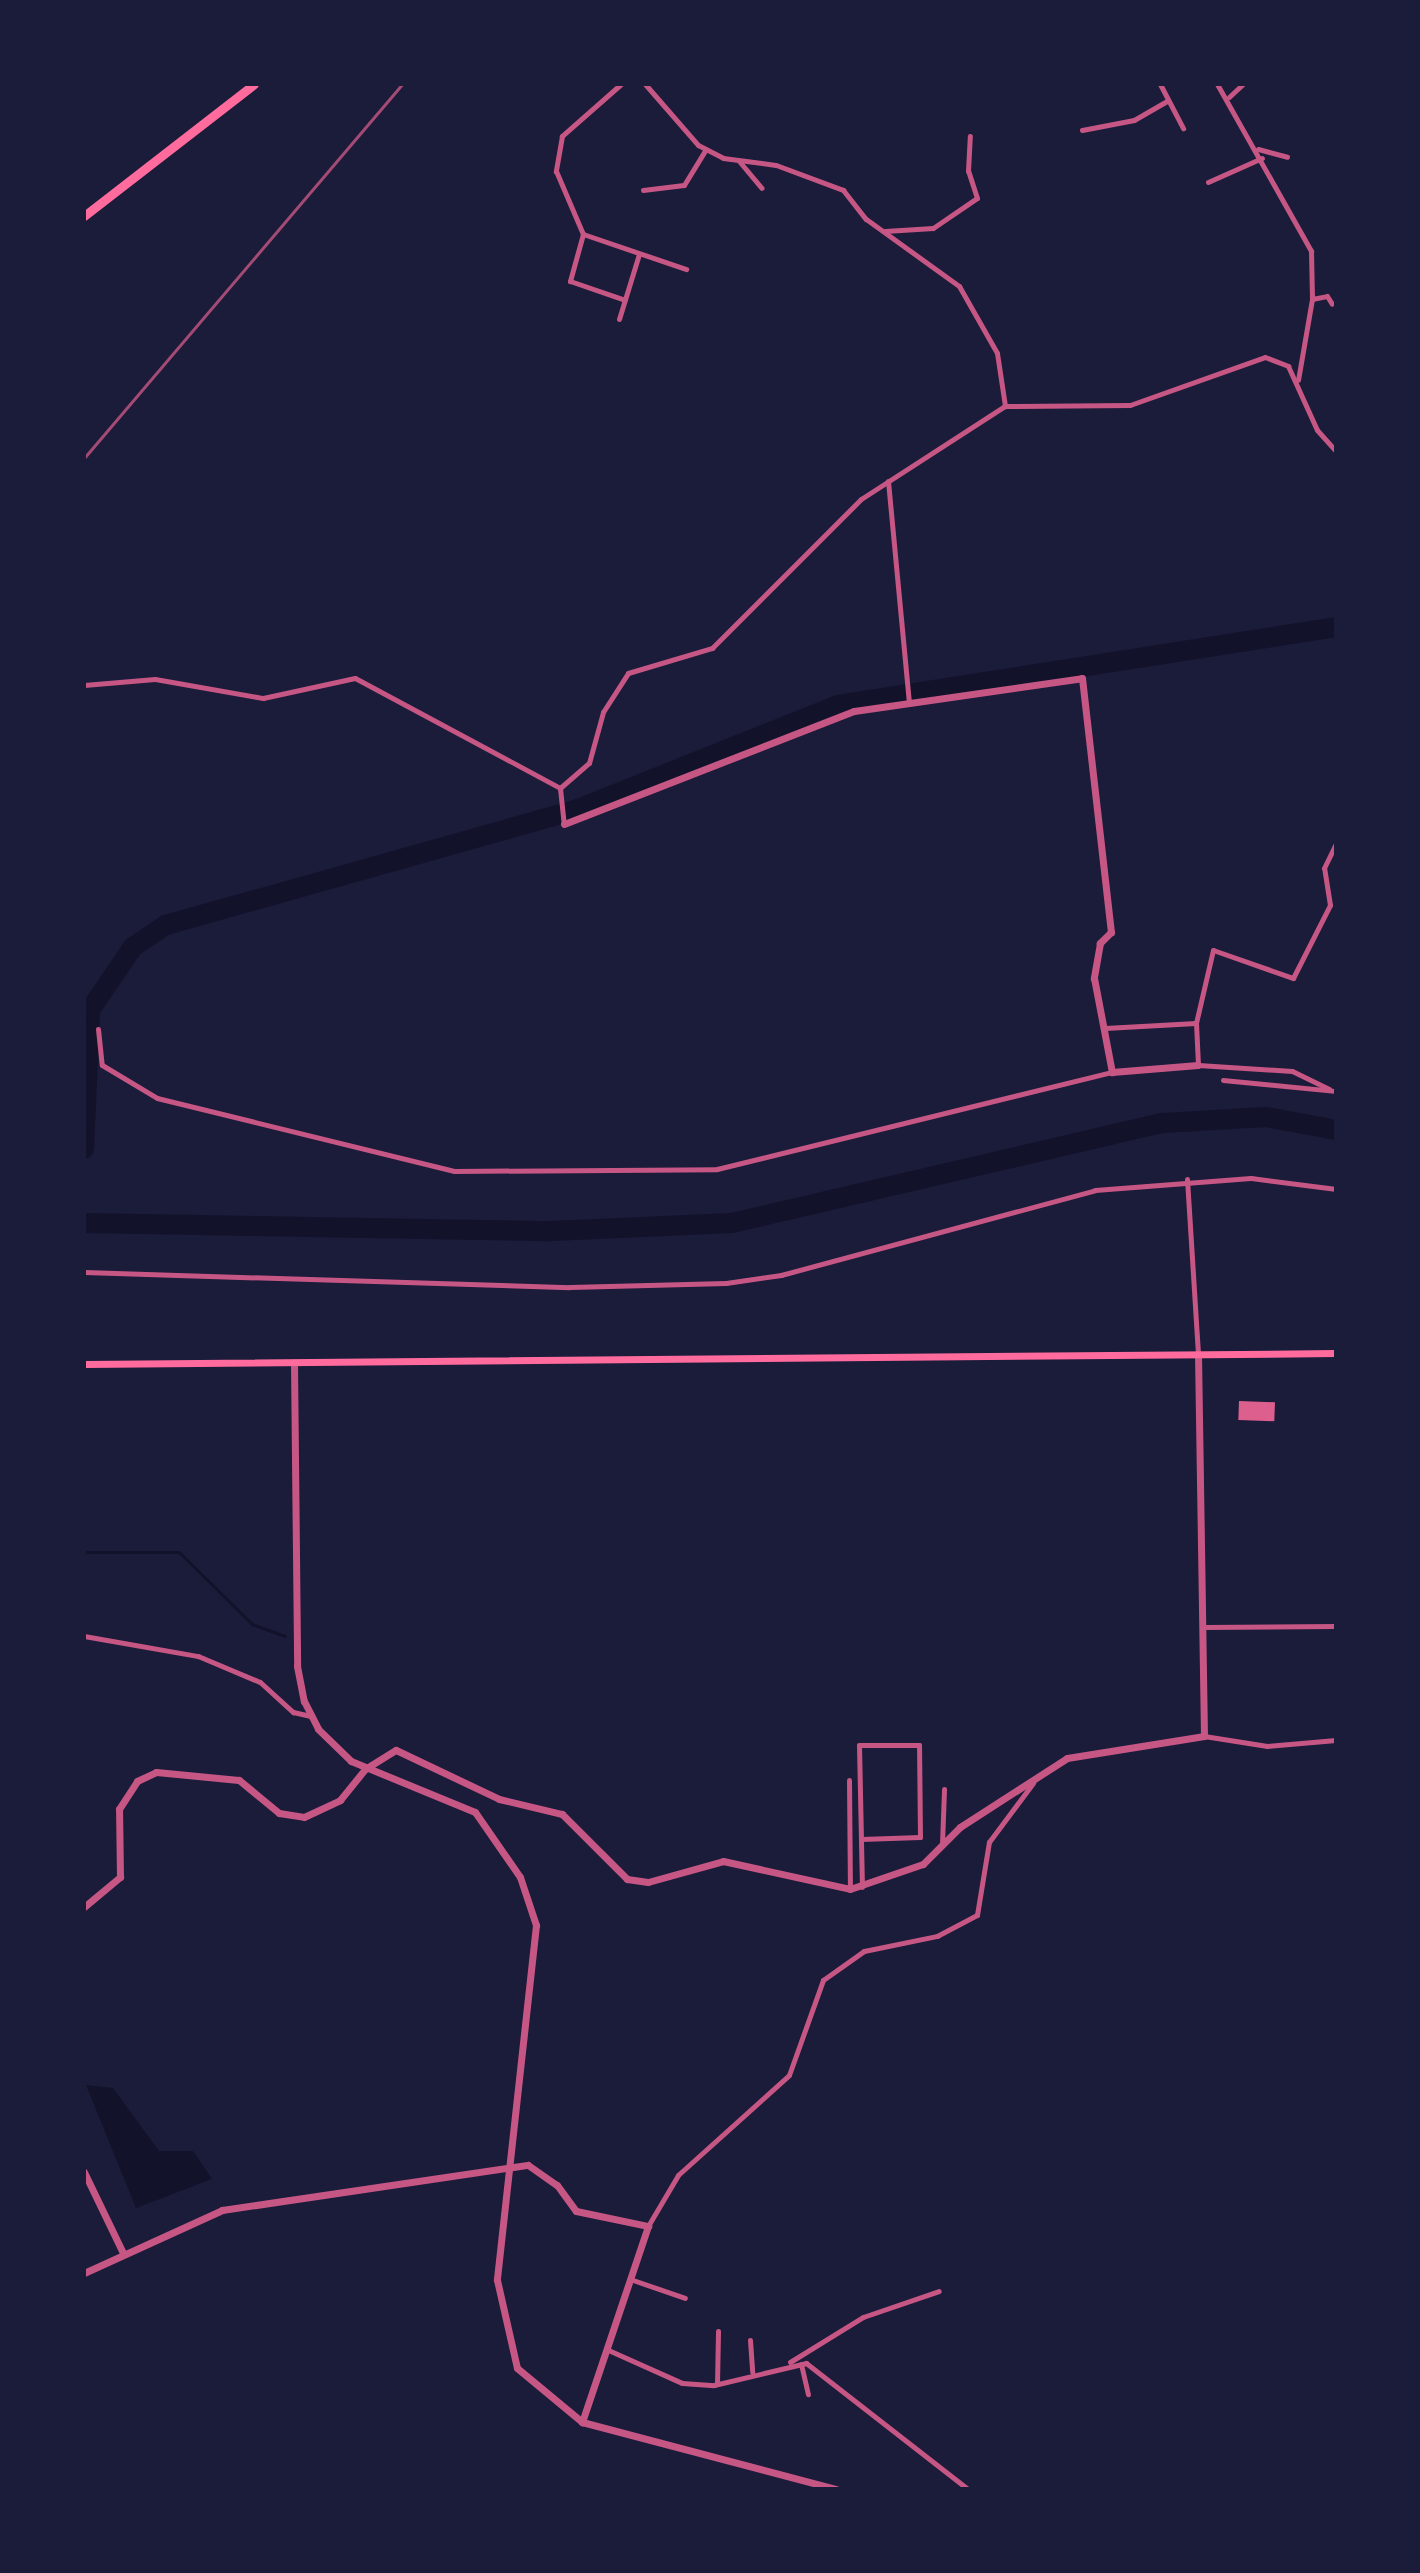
<!DOCTYPE html>
<html>
<head>
<meta charset="utf-8">
<style>
  body { margin:0 }
  #map { position:relative; width:1420px; height:2573px; overflow:hidden; background:#1b1b3a; font-family:"DM Sans",sans-serif }
  div>[style] { position:absolute }
  [style*='--x'] { left:calc(var(--x)*1px); top:calc(var(--y)*1px); width:calc(var(--w)*1px); rotate:calc(var(--a)*1deg) }
  .water>* { inset:0; background:#12122b }
  .stream>* { height:3px; margin:-1.5px; padding:0 1.5px; transform-origin:1.5px; border-radius:1.5px; background:#12122b }
  .river>* { height:20px; margin:-10px; padding:0 10px; transform-origin:10px; border-radius:10px; background:#12122b }
  .building>* { inset:0; background:#dd5f8e; transform-origin:0 0 }
  .minor>* { height:5px; margin:-2.5px; padding:0 2.5px; transform-origin:2.5px; border-radius:2.5px; background:#c65784 }
  .tertiary>* { height:7px; margin:-3.5px; padding:0 3.5px; transform-origin:3.5px; border-radius:3.5px; background:#c65784 }
  .secondary>* { height:7px; margin:-3.5px; padding:0 3.5px; transform-origin:3.5px; border-radius:3.5px; background:#ff6b9d }
  .trunk>* { height:9px; margin:-4.5px; padding:0 4.5px; transform-origin:4.5px; border-radius:4.5px; background:#ff6b9d }
  .rail>* { height:3px; margin:-1.5px; padding:0 1.5px; transform-origin:1.5px; border-radius:1.5px; background:#a44b75 }
  span { translate:-50% -50%; white-space:nowrap; text-align:center; line-height:1.15; -webkit-text-stroke:7px #1b1b3a; paint-order:stroke }
  .frame { position:absolute; inset:0; border:86px solid #1b1b3a; pointer-events:none }
</style>
</head>
<body>
<div id="map">
  <div class="water">
    <i style="clip-path:polygon(86px 2085px,113px 2088px,159px 2151px,193px 2151px,212px 2179px,136px 2208px)"></i>
  </div>
  <div class="stream">
    <i style="--x:84;--y:1552;--w:95;--a:0"></i>
    <i style="--x:179;--y:1552;--w:103;--a:44.6"></i>
    <i style="--x:252;--y:1624;--w:35;--a:20"></i>
  </div>
  <div class="river">
    <i style="--x:84;--y:1149;--w:139;--a:-87.5"></i>
    <i style="--x:90;--y:1010;--w:76;--a:-55.7"></i>
    <i style="--x:133;--y:947;--w:40;--a:-34"></i>
    <i style="--x:166;--y:925;--w:428;--a:-15.7"></i>
    <i style="--x:578;--y:809;--w:280;--a:-21.8"></i>
    <i style="--x:838;--y:705;--w:504;--a:-8.9"></i>
    <i style="--x:84;--y:1223;--w:467;--a:1"></i>
    <i style="--x:551;--y:1231;--w:181;--a:-2.5"></i>
    <i style="--x:732;--y:1223;--w:442;--a:-13.1"></i>
    <i style="--x:1163;--y:1123;--w:103;--a:-3.3"></i>
    <i style="--x:1266;--y:1117;--w:71;--a:10.5"></i>
  </div>
  <div class="building">
    <i style="left:1239px;top:1401px;width:36px;height:19px;rotate:2deg"></i>
  </div>
  <div class="minor">
    <i style="--x:621;--y:84;--w:79;--a:138.6"></i>
    <i style="--x:562;--y:136;--w:36;--a:100"></i>
    <i style="--x:556;--y:171;--w:69;--a:66.8"></i>
    <i style="--x:583;--y:234;--w:109;--a:18.8"></i>
    <i style="--x:645;--y:84;--w:81;--a:49"></i>
    <i style="--x:698;--y:145;--w:28;--a:27"></i>
    <i style="--x:723;--y:158;--w:53;--a:7.5"></i>
    <i style="--x:776;--y:165;--w:72;--a:20.5"></i>
    <i style="--x:843;--y:190;--w:37;--a:52"></i>
    <i style="--x:866;--y:219;--w:115;--a:35.8"></i>
    <i style="--x:959;--y:286;--w:77;--a:60.4"></i>
    <i style="--x:997;--y:353;--w:54;--a:81.4"></i>
    <i style="--x:1160;--y:84;--w:50;--a:62.4"></i>
    <i style="--x:1217;--y:84;--w:192;--a:60.6"></i>
    <i style="--x:1311;--y:251;--w:48;--a:88.8"></i>
    <i style="--x:1312;--y:299;--w:82;--a:99.8"></i>
    <i style="--x:1229;--y:97;--w:19;--a:-43"></i>
    <i style="--x:1082;--y:130;--w:53;--a:-10.9"></i>
    <i style="--x:1134;--y:120;--w:39;--a:-30"></i>
    <i style="--x:1258;--y:149;--w:30;--a:15"></i>
    <i style="--x:739;--y:161;--w:35;--a:50"></i>
    <i style="--x:1208;--y:182;--w:59;--a:-24"></i>
    <i style="--x:643;--y:190;--w:41;--a:-7"></i>
    <i style="--x:684;--y:185;--w:42;--a:-58.6"></i>
    <i style="--x:885;--y:231;--w:48;--a:-3.6"></i>
    <i style="--x:933;--y:228;--w:53;--a:-34.3"></i>
    <i style="--x:977;--y:198;--w:28;--a:-108"></i>
    <i style="--x:968;--y:171;--w:35;--a:-87"></i>
    <i style="--x:583;--y:234;--w:49;--a:105.5"></i>
    <i style="--x:570;--y:281;--w:58;--a:19.1"></i>
    <i style="--x:1312;--y:299;--w:15;--a:-11"></i>
    <i style="--x:1327;--y:296;--w:9;--a:58"></i>
    <i style="--x:619;--y:319;--w:68;--a:-72.9"></i>
    <i style="--x:888;--y:481;--w:223;--a:84.6"></i>
    <i style="--x:84;--y:685;--w:71;--a:-4.8"></i>
    <i style="--x:155;--y:679;--w:110;--a:10"></i>
    <i style="--x:263;--y:698;--w:94;--a:-12.3"></i>
    <i style="--x:355;--y:678;--w:233;--a:28.2"></i>
    <i style="--x:560;--y:788;--w:38;--a:-41"></i>
    <i style="--x:589;--y:763;--w:53;--a:-74.6"></i>
    <i style="--x:603;--y:712;--w:46;--a:-57.3"></i>
    <i style="--x:628;--y:673;--w:88;--a:-16.6"></i>
    <i style="--x:712;--y:648;--w:211;--a:-45"></i>
    <i style="--x:861;--y:499;--w:171;--a:-32.9"></i>
    <i style="--x:1005;--y:406;--w:125;--a:-0.5"></i>
    <i style="--x:1130;--y:405;--w:143;--a:-19.6"></i>
    <i style="--x:1265;--y:357;--w:25;--a:21"></i>
    <i style="--x:1288;--y:366;--w:70;--a:65.6"></i>
    <i style="--x:1317;--y:430;--w:28;--a:48"></i>
    <i style="--x:560;--y:788;--w:36;--a:84"></i>
    <i style="--x:1105;--y:1028;--w:91;--a:-3.1"></i>
    <i style="--x:98;--y:1029;--w:36;--a:84"></i>
    <i style="--x:102;--y:1065;--w:64;--a:31"></i>
    <i style="--x:157;--y:1098;--w:306;--a:13.8"></i>
    <i style="--x:454;--y:1171;--w:263;--a:-0.4"></i>
    <i style="--x:717;--y:1169;--w:407;--a:-13.8"></i>
    <i style="--x:1223;--y:1080;--w:114;--a:5.6"></i>
    <i style="--x:1329;--y:1089;--w:41;--a:-154.1"></i>
    <i style="--x:1292;--y:1071;--w:94;--a:-176.3"></i>
    <i style="--x:1198;--y:1065;--w:42;--a:-92.7"></i>
    <i style="--x:1196;--y:1023;--w:75;--a:-76.9"></i>
    <i style="--x:1213;--y:950;--w:85;--a:19.3"></i>
    <i style="--x:1293;--y:978;--w:82;--a:-63.1"></i>
    <i style="--x:1330;--y:905;--w:37;--a:-99"></i>
    <i style="--x:1324;--y:868;--w:28;--a:-64"></i>
    <i style="--x:1187;--y:1179;--w:175;--a:86.4"></i>
    <i style="--x:84;--y:1272;--w:486;--a:1.8"></i>
    <i style="--x:570;--y:1287;--w:156;--a:-1.5"></i>
    <i style="--x:726;--y:1283;--w:56;--a:-8.3"></i>
    <i style="--x:781;--y:1275;--w:325;--a:-15.1"></i>
    <i style="--x:1095;--y:1190;--w:156;--a:-4.4"></i>
    <i style="--x:1251;--y:1178;--w:86;--a:7.4"></i>
    <i style="--x:1204;--y:1627;--w:132;--a:-0.4"></i>
    <i style="--x:84;--y:1636;--w:116;--a:10"></i>
    <i style="--x:198;--y:1656;--w:67;--a:22.8"></i>
    <i style="--x:260;--y:1682;--w:45;--a:42.3"></i>
    <i style="--x:293;--y:1712;--w:18;--a:13"></i>
    <i style="--x:1204;--y:1736;--w:64;--a:9"></i>
    <i style="--x:1267;--y:1746;--w:69;--a:-5"></i>
    <i style="--x:849;--y:1780;--w:109;--a:89.5"></i>
    <i style="--x:861;--y:1839;--w:59;--a:-1.9"></i>
    <i style="--x:920;--y:1837;--w:92;--a:-90.6"></i>
    <i style="--x:919;--y:1745;--w:60;--a:180"></i>
    <i style="--x:859;--y:1745;--w:142;--a:88.8"></i>
    <i style="--x:942;--y:1844;--w:55;--a:-87.9"></i>
    <i style="--x:648;--y:2226;--w:59;--a:-59.5"></i>
    <i style="--x:678;--y:2175;--w:149;--a:-42"></i>
    <i style="--x:789;--y:2075;--w:101;--a:-70.3"></i>
    <i style="--x:823;--y:1980;--w:50;--a:-35.3"></i>
    <i style="--x:864;--y:1951;--w:75;--a:-11.6"></i>
    <i style="--x:937;--y:1936;--w:45;--a:-27.7"></i>
    <i style="--x:977;--y:1915;--w:74;--a:-80.7"></i>
    <i style="--x:989;--y:1842;--w:74;--a:-53.3"></i>
    <i style="--x:630;--y:2279;--w:58;--a:19.1"></i>
    <i style="--x:750;--y:2340;--w:32;--a:86"></i>
    <i style="--x:606;--y:2349;--w:83;--a:24.1"></i>
    <i style="--x:682;--y:2383;--w:32;--a:4"></i>
    <i style="--x:714;--y:2385;--w:95;--a:-13.4"></i>
    <i style="--x:806;--y:2363;--w:205;--a:37.9"></i>
    <i style="--x:790;--y:2362;--w:86;--a:-31.7"></i>
    <i style="--x:863;--y:2317;--w:80;--a:-18.9"></i>
    <i style="--x:801;--y:2364;--w:31;--a:77"></i>
    <i style="--x:717;--y:2384;--w:53;--a:-88.9"></i>
  </div>
  <div class="tertiary">
    <i style="--x:564;--y:824;--w:311;--a:-21.3"></i>
    <i style="--x:854;--y:711;--w:230;--a:-8.2"></i>
    <i style="--x:1082;--y:678;--w:256;--a:83.5"></i>
    <i style="--x:1111;--y:932;--w:16;--a:135"></i>
    <i style="--x:1100;--y:943;--w:36;--a:100"></i>
    <i style="--x:1094;--y:978;--w:96;--a:79.2"></i>
    <i style="--x:1112;--y:1072;--w:86;--a:-4.7"></i>
    <i style="--x:294;--y:1363;--w:303;--a:89.4"></i>
    <i style="--x:297;--y:1666;--w:36;--a:79"></i>
    <i style="--x:304;--y:1701;--w:31;--a:63"></i>
    <i style="--x:318;--y:1729;--w:46;--a:44.1"></i>
    <i style="--x:351;--y:1761;--w:134;--a:22.4"></i>
    <i style="--x:475;--y:1812;--w:79;--a:55.3"></i>
    <i style="--x:520;--y:1877;--w:51;--a:71.6"></i>
    <i style="--x:536;--y:1925;--w:357;--a:96.3"></i>
    <i style="--x:497;--y:2280;--w:90;--a:77.2"></i>
    <i style="--x:517;--y:2368;--w:85;--a:39.7"></i>
    <i style="--x:582;--y:2422;--w:263;--a:14.8"></i>
    <i style="--x:84;--y:1907;--w:47;--a:-39.8"></i>
    <i style="--x:120;--y:1877;--w:68;--a:-90.8"></i>
    <i style="--x:119;--y:1809;--w:33;--a:-57"></i>
    <i style="--x:137;--y:1781;--w:21;--a:-25"></i>
    <i style="--x:156;--y:1772;--w:83;--a:5.5"></i>
    <i style="--x:239;--y:1780;--w:52;--a:39.5"></i>
    <i style="--x:279;--y:1813;--w:25;--a:9"></i>
    <i style="--x:304;--y:1817;--w:40;--a:-25"></i>
    <i style="--x:340;--y:1800;--w:40;--a:-51"></i>
    <i style="--x:365;--y:1769;--w:36;--a:-32"></i>
    <i style="--x:396;--y:1750;--w:114;--a:25.4"></i>
    <i style="--x:499;--y:1799;--w:65;--a:13.4"></i>
    <i style="--x:562;--y:1814;--w:92;--a:45"></i>
    <i style="--x:627;--y:1879;--w:21;--a:8"></i>
    <i style="--x:648;--y:1882;--w:78;--a:-15.6"></i>
    <i style="--x:723;--y:1861;--w:130;--a:12.4"></i>
    <i style="--x:850;--y:1889;--w:77;--a:-18.9"></i>
    <i style="--x:923;--y:1864;--w:52;--a:-45"></i>
    <i style="--x:960;--y:1827;--w:127;--a:-32.8"></i>
    <i style="--x:1067;--y:1758;--w:139;--a:-9.1"></i>
    <i style="--x:1204;--y:1736;--w:382;--a:-90.9"></i>
    <i style="--x:84;--y:2172;--w:90;--a:64.3"></i>
    <i style="--x:84;--y:2273;--w:152;--a:-24.5"></i>
    <i style="--x:222;--y:2210;--w:309;--a:-8.4"></i>
    <i style="--x:528;--y:2165;--w:35;--a:35"></i>
    <i style="--x:557;--y:2185;--w:32;--a:54"></i>
    <i style="--x:576;--y:2211;--w:74;--a:11.8"></i>
    <i style="--x:648;--y:2226;--w:207;--a:108.6"></i>
  </div>
  <div class="secondary">
    <i style="--x:84;--y:1364;--w:1252;--a:-0.5"></i>
  </div>
  <div class="trunk">
    <i style="--x:84;--y:216;--w:215;--a:-37.8"></i>
  </div>
  <div class="rail">
    <i style="--x:84;--y:458;--w:491;--a:-49.6"></i>
  </div>
  <div class="frame"></div>
</div>
</body>
</html>
